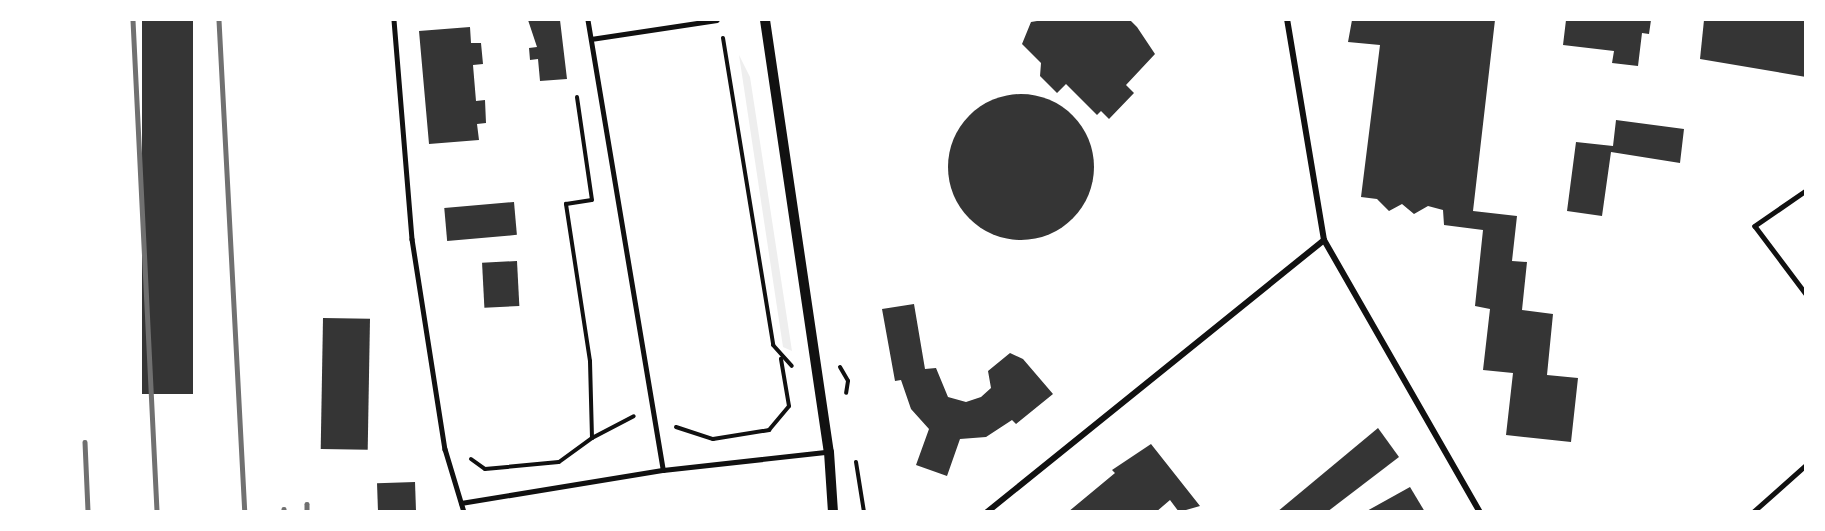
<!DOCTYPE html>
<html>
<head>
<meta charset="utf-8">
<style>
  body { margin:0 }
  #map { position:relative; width:1825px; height:531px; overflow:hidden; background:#fff; font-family:Inter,sans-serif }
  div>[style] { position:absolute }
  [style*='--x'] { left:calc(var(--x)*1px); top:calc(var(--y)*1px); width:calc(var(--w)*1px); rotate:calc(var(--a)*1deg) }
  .green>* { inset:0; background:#eee }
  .building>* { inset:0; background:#353535; transform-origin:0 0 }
  .round { border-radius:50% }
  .path>* { height:4px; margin:-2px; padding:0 2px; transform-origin:2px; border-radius:2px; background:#111 }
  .service>* { height:4.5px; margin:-2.25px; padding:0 2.25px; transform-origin:2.25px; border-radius:2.25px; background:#111 }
  .minor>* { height:6px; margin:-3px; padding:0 3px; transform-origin:3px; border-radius:3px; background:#111 }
  .tertiary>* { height:10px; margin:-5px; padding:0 5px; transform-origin:5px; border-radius:5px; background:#111 }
  .rail>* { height:4.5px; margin:-2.25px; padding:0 2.25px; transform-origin:2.25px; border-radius:2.25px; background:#707070 }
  span { translate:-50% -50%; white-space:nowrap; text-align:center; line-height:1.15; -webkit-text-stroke:5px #fff; paint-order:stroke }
  .frame { position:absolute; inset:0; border:21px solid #fff; pointer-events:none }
</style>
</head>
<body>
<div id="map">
  <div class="green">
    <i style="clip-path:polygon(739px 55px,750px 77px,792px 351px,783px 347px)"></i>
  </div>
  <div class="building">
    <i style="left:142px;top:20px;width:51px;height:374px"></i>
    <i style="clip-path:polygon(528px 20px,560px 20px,567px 79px,540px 81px,538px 59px,530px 60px,529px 48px,537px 47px)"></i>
    <i style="clip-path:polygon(1043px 20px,1130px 20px,1137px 27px,1155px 54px,1126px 85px,1134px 93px,1109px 119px,1101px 111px,1097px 115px,1066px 84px,1057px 93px,1040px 76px,1041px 63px,1022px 44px,1031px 22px)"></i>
    <i style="clip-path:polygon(1352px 20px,1495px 20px,1473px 211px,1517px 216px,1512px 261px,1527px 262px,1522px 310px,1553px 314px,1547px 375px,1578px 378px,1571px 442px,1506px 435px,1513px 373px,1483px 370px,1490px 309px,1475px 306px,1483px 230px,1444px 225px,1443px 210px,1428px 206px,1414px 214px,1402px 204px,1389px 211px,1377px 199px,1361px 197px,1380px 45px,1348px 42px)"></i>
    <i style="clip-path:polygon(1566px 20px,1651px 20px,1649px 34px,1642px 33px,1638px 66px,1612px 63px,1614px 51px,1563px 45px)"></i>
    <i style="clip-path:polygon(1704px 20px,1806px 20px,1806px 77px,1700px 59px)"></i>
    <i style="clip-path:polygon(470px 27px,471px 43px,481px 43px,483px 64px,473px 65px,476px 101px,485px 100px,486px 123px,477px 124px,479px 140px,429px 144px,419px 31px)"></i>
    <i class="round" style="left:948px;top:94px;width:146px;height:146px"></i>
    <i style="clip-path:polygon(1616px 120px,1684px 129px,1680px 163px,1611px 152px,1602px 216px,1567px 211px,1576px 142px,1613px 146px)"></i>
    <i style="left:514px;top:202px;width:33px;height:70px;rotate:85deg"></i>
    <i style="left:517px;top:261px;width:45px;height:35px;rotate:87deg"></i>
    <i style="clip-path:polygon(914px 304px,925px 369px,936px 368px,948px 397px,966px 402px,981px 397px,991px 388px,988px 371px,1010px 353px,1023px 359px,1053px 394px,1016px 424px,1012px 420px,986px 437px,960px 439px,947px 476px,916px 465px,929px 429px,911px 409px,901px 380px,895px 381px,882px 309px)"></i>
    <i style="left:323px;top:318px;width:47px;height:131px;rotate:1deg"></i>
    <i style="clip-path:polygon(1378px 428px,1399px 457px,1327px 512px,1277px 512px)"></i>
    <i style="clip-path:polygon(1151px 444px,1200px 506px,1179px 512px,1170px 500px,1156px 512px,1068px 512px,1115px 473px,1112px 470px)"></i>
    <i style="left:415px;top:482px;width:30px;height:38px;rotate:88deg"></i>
    <i style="clip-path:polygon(1410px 487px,1425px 512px,1365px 512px)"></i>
  </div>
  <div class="path">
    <i style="--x:723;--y:38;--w:311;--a:80.7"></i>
    <i style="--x:773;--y:345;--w:28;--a:48"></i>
    <i style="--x:840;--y:367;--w:16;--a:60"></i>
    <i style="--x:848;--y:381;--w:12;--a:99"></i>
    <i style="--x:676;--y:427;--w:39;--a:18"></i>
    <i style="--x:713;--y:439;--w:57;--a:-9.1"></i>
    <i style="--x:769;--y:430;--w:31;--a:-50"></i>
    <i style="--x:789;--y:406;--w:48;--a:-99.7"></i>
    <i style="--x:592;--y:438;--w:47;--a:-27.6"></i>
    <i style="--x:471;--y:459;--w:17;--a:36"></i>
    <i style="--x:485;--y:469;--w:74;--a:-5.4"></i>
    <i style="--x:559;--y:462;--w:41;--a:-36"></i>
    <i style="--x:592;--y:438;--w:77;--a:-91.5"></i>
    <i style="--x:590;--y:361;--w:159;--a:-98.7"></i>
    <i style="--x:566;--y:204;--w:26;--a:-9"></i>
    <i style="--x:592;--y:200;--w:104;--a:-98.3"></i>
    <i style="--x:856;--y:462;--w:51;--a:80.9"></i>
  </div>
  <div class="service">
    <i style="--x:394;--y:20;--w:220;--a:85.3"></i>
    <i style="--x:412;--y:239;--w:213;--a:81.1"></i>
    <i style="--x:445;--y:449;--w:66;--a:73.2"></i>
    <i style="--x:588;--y:20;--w:456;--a:80.5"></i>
    <i style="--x:663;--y:470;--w:165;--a:-6.3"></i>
    <i style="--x:591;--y:39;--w:127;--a:-8.6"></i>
    <i style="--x:1806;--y:191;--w:62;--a:145.5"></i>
    <i style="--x:1755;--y:226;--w:85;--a:53.1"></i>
    <i style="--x:461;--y:503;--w:205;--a:-9.3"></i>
    <i style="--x:1753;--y:512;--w:71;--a:-41.6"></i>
  </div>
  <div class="minor">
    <i style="--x:1324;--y:240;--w:314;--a:60.2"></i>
    <i style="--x:987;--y:512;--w:433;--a:-38.9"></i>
    <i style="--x:1324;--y:240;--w:223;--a:-99.5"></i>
  </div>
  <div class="tertiary">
    <i style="--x:765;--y:20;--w:437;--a:81.6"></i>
    <i style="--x:829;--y:452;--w:60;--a:86.2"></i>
  </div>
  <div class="rail">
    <i style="--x:133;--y:20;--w:493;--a:87.2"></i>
    <i style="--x:219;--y:20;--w:493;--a:87"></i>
    <i style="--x:85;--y:442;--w:70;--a:87.5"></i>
    <i style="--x:307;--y:504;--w:8;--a:90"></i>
    <i style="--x:284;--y:509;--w:3;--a:90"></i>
  </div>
  <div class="frame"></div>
</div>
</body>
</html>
